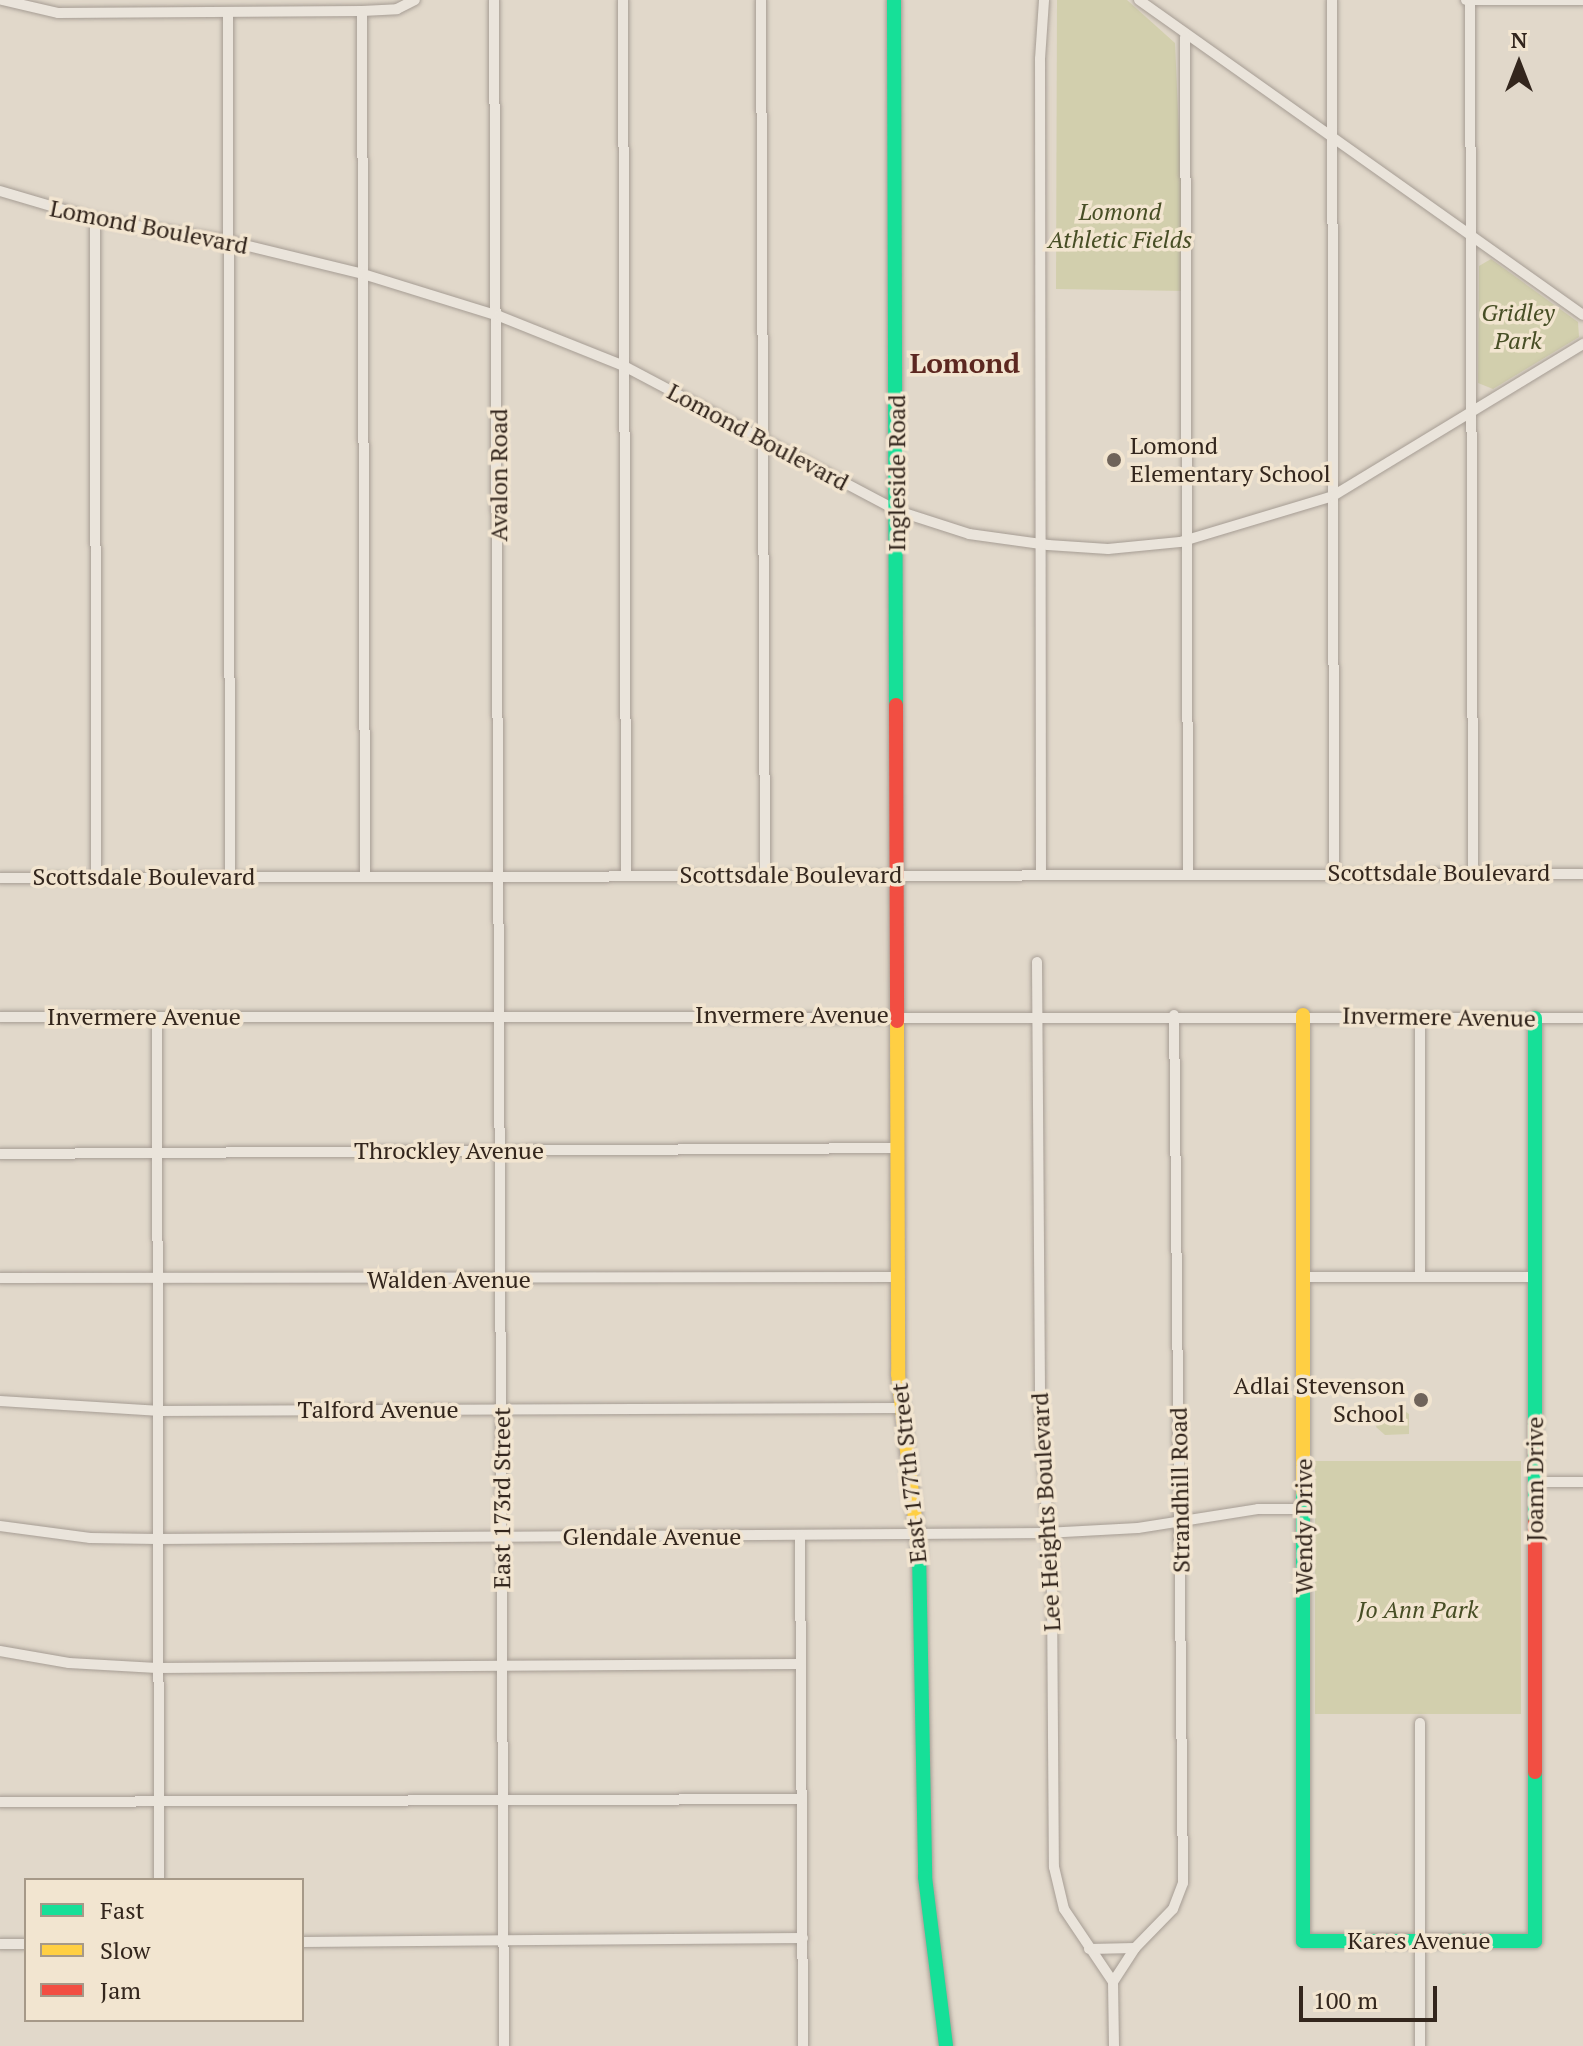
<!DOCTYPE html>
<html>
<head>
<meta charset="utf-8">
<style>
  body { margin:0 }
  #map { position:relative; width:1583px; height:2046px; overflow:hidden; background:#e1d8ca; font-family:"PT Serif",serif }
  div>[style] { position:absolute }
  [style*='--x'] { left:calc(var(--x)*1px); top:calc(var(--y)*1px); width:calc(var(--w)*1px); rotate:calc(var(--a)*1deg) }
  .green>* { inset:0; background:#d2cfad; transform-origin:0 0 }
  .roads { filter:drop-shadow(0 0 2px #a69d94) drop-shadow(0 0 2px #a69d94) }
  .street>* { height:10px; margin:-5px; padding:0 5px; transform-origin:5px; border-radius:5px; background:#eae4db }
  .fast>* { height:14px; margin:-7px; padding:0 7px; transform-origin:7px; border-radius:7px; background:#16e098 }
  .slow>* { height:14px; margin:-7px; padding:0 7px; transform-origin:7px; border-radius:7px; background:#ffcf43 }
  .jam>* { height:14px; margin:-7px; padding:0 7px; transform-origin:7px; border-radius:7px; background:#f24e42 }
  .dots>* { width:22px; height:22px; translate:-50% -50%; box-sizing:border-box; border:4px solid #f2e5d0; border-radius:50% }
  span { translate:-50% -50%; white-space:nowrap; text-align:center; line-height:1.15; -webkit-text-stroke:7px #f2e5d0; paint-order:stroke }
  .park-label { font-size:24px; color:#474e25; font-style:italic }
  .street-label { font-size:24px; color:#33261d }
  .poi-label { font-size:24px; color:#33261d }
  .left { translate:0 -50%; text-align:left }
  .right { translate:-100% -50%; text-align:right }
  .quarter-label { font-size:28px; color:#5c2720; font-weight:700 }
  .legend { position:absolute; left:24px; top:1878px; width:280px; height:144px; box-sizing:border-box; background:#f2e5d0; border:2px solid #a69988; margin:0; padding:10px 14px; list-style:none; font-size:24px; color:#33261d }
  .legend li { display:flex; align-items:center; gap:16px; height:40px }
  .legend b { width:40px; border:2px solid #a69988 }
  .north { position:absolute; left:1479px; top:24px; width:80px; height:80px; -webkit-text-stroke:6px #f2e5d0; paint-order:stroke; rotate:0deg; font-size:22px; font-weight:700; line-height:32px; text-align:center; color:#33261d }
  .north::after { content:''; display:block; margin:auto; width:28px; height:36px; background:#33261d; clip-path:polygon(50% 0,100% 100%,50% 72%,0 100%) }
  .scale { position:absolute; left:1299px; top:1986px; width:138px; height:36px; box-sizing:border-box; border:4px solid #33261d; border-top:0; padding-left:10px; font-size:24px; line-height:28px; white-space:nowrap; color:#33261d; -webkit-text-stroke:6px #f2e5d0; paint-order:stroke }
</style>
</head>
<body>
<div id="map">
  <div class="green">
    <i style="clip-path:polygon(1057px 0,1127px 0,1175px 43px,1186px 291px,1056px 289px)"></i>
    <i style="clip-path:polygon(1491px 259px,1578px 322px,1579px 337px,1493px 389px,1478px 383px,1479px 266px)"></i>
    <i style="clip-path:polygon(1403px 1410px,1409px 1414px,1409px 1434px,1385px 1435px,1376px 1427px,1381px 1413px)"></i>
    <i style="left:1315px;top:1461px;width:206px;height:253px"></i>
  </div>
  <div class="roads">
    <div class="street">
      <i style="--x:2;--y:0;--w:57;--a:13.1"></i>
      <i style="--x:58;--y:13;--w:304;--a:-0.4"></i>
      <i style="--x:362;--y:11;--w:35;--a:-3"></i>
      <i style="--x:397;--y:9;--w:20;--a:-27"></i>
      <i style="--x:494;--y:0;--w:2046;--a:89.72"></i>
      <i style="--x:623;--y:0;--w:876;--a:89.8"></i>
      <i style="--x:761;--y:0;--w:875;--a:89.74"></i>
      <i style="--x:1139;--y:0;--w:544;--a:35.35"></i>
      <i style="--x:1332;--y:0;--w:872;--a:89.87"></i>
      <i style="--x:1466;--y:0;--w:117;--a:0"></i>
      <i style="--x:1470;--y:0;--w:873;--a:89.8"></i>
      <i style="--x:362;--y:11;--w:865;--a:89.8"></i>
      <i style="--x:228;--y:13;--w:865;--a:89.87"></i>
      <i style="--x:1185;--y:37;--w:836;--a:89.79"></i>
      <i style="--x:0;--y:191;--w:99;--a:16.4"></i>
      <i style="--x:95;--y:219;--w:135;--a:9.4"></i>
      <i style="--x:228;--y:241;--w:139;--a:13.7"></i>
      <i style="--x:363;--y:274;--w:142;--a:17.2"></i>
      <i style="--x:499;--y:316;--w:135;--a:21.8"></i>
      <i style="--x:624;--y:366;--w:310;--a:27.9"></i>
      <i style="--x:898;--y:511;--w:75;--a:17.9"></i>
      <i style="--x:969;--y:534;--w:80;--a:7.9"></i>
      <i style="--x:1048;--y:545;--w:60;--a:3.8"></i>
      <i style="--x:1108;--y:549;--w:72;--a:-5.6"></i>
      <i style="--x:1180;--y:542;--w:160;--a:-16.7"></i>
      <i style="--x:1333;--y:496;--w:293;--a:-31.3"></i>
      <i style="--x:95;--y:219;--w:658;--a:89.91"></i>
      <i style="--x:1041;--y:874;--w:815;--a:-90.07"></i>
      <i style="--x:1040;--y:59;--w:59;--a:-86.1"></i>
      <i style="--x:0;--y:878;--w:1583;--a:-0.14"></i>
      <i style="--x:1037;--y:962;--w:446;--a:89.6"></i>
      <i style="--x:1040;--y:1408;--w:185;--a:86.3"></i>
      <i style="--x:1052;--y:1593;--w:274;--a:89.6"></i>
      <i style="--x:1054;--y:1867;--w:43;--a:76.6"></i>
      <i style="--x:1064;--y:1909;--w:88;--a:56.1"></i>
      <i style="--x:1113;--y:1982;--w:64;--a:89.1"></i>
      <i style="--x:0;--y:1017;--w:1583;--a:0.04"></i>
      <i style="--x:157;--y:1017;--w:863;--a:89.87"></i>
      <i style="--x:1420;--y:1018;--w:259;--a:90"></i>
      <i style="--x:0;--y:1154;--w:899;--a:-0.38"></i>
      <i style="--x:1305;--y:1277;--w:230;--a:0"></i>
      <i style="--x:0;--y:1278;--w:898;--a:-0.06"></i>
      <i style="--x:0;--y:1401;--w:157;--a:3.6"></i>
      <i style="--x:157;--y:1411;--w:743;--a:-0.23"></i>
      <i style="--x:1535;--y:1482;--w:48;--a:0"></i>
      <i style="--x:0;--y:1526;--w:91;--a:7.6"></i>
      <i style="--x:90;--y:1538;--w:67;--a:0.9"></i>
      <i style="--x:157;--y:1539;--w:888;--a:-0.39"></i>
      <i style="--x:1045;--y:1533;--w:93;--a:-3.1"></i>
      <i style="--x:1138;--y:1528;--w:121;--a:-9"></i>
      <i style="--x:1258;--y:1509;--w:45;--a:0"></i>
      <i style="--x:800;--y:1536;--w:510;--a:89.66"></i>
      <i style="--x:0;--y:1651;--w:70;--a:9.9"></i>
      <i style="--x:69;--y:1663;--w:88;--a:3.3"></i>
      <i style="--x:157;--y:1668;--w:643;--a:-0.36"></i>
      <i style="--x:1420;--y:1723;--w:323;--a:90"></i>
      <i style="--x:0;--y:1802;--w:801;--a:-0.21"></i>
      <i style="--x:302;--y:1942;--w:501;--a:-0.46"></i>
      <i style="--x:0;--y:1944;--w:26;--a:0"></i>
      <i style="--x:1089;--y:1949;--w:46;--a:-1.2"></i>
      <i style="--x:1113;--y:1982;--w:40;--a:-57.1"></i>
      <i style="--x:1135;--y:1948;--w:54;--a:-45.7"></i>
      <i style="--x:1173;--y:1909;--w:28;--a:-69"></i>
      <i style="--x:1183;--y:1883;--w:868;--a:-90.59"></i>
    </div>
    <div class="fast">
      <i style="--x:894;--y:0;--w:705;--a:89.84"></i>
      <i style="--x:1535;--y:1018;--w:504;--a:90"></i>
      <i style="--x:1303;--y:1491;--w:450;--a:90"></i>
      <i style="--x:1303;--y:1941;--w:232;--a:0"></i>
      <i style="--x:1535;--y:1941;--w:169;--a:-90"></i>
      <i style="--x:919;--y:1552;--w:325;--a:88.9"></i>
      <i style="--x:925;--y:1877;--w:170;--a:82.9"></i>
    </div>
    <div class="slow">
      <i style="--x:1303;--y:1015;--w:476;--a:90"></i>
      <i style="--x:897;--y:1021;--w:353;--a:89.8"></i>
      <i style="--x:898;--y:1374;--w:179;--a:83.3"></i>
    </div>
    <div class="jam">
      <i style="--x:896;--y:705;--w:316;--a:89.8"></i>
      <i style="--x:1535;--y:1522;--w:250;--a:90"></i>
    </div>
  </div>
  <div class="dots">
    <i style="left:1114px;top:460px;background:#70645a"></i>
    <i style="left:1421px;top:1400px;background:#70645a"></i>
  </div>
  <div class="park-label">
    <span style="left:1120px;top:226px">Lomond<br>Athletic Fields</span>
    <span style="left:1518px;top:327px">Gridley<br>Park</span>
    <span style="left:1418px;top:1610px">Jo Ann Park</span>
  </div>
  <div class="street-label">
    <span style="left:149px;top:227px;rotate:11deg">Lomond Boulevard</span>
    <span style="left:758px;top:437px;rotate:28deg">Lomond Boulevard</span>
    <span style="left:897px;top:473px;rotate:-90deg">Ingleside Road</span>
    <span style="left:499px;top:475px;rotate:-90deg">Avalon Road</span>
    <span style="left:1439px;top:873px">Scottsdale Boulevard</span>
    <span style="left:791px;top:875px">Scottsdale Boulevard</span>
    <span style="left:144px;top:877px">Scottsdale Boulevard</span>
    <span style="left:792px;top:1015px">Invermere Avenue</span>
    <span style="left:144px;top:1017px">Invermere Avenue</span>
    <span style="left:1439px;top:1017px;rotate:1deg">Invermere Avenue</span>
    <span style="left:449px;top:1151px">Throckley Avenue</span>
    <span style="left:449px;top:1280px">Walden Avenue</span>
    <span style="left:378px;top:1410px">Talford Avenue</span>
    <span style="left:909px;top:1473px;rotate:-96deg">East 177th Street</span>
    <span style="left:1535px;top:1479px;rotate:-90deg">Joann Drive</span>
    <span style="left:1180px;top:1490px;rotate:-91deg">Strandhill Road</span>
    <span style="left:502px;top:1498px;rotate:-90deg">East 173rd Street</span>
    <span style="left:1046px;top:1512px;rotate:-93deg">Lee Heights Boulevard</span>
    <span style="left:1304px;top:1526px;rotate:-90deg">Wendy Drive</span>
    <span style="left:652px;top:1537px">Glendale Avenue</span>
    <span style="left:1419px;top:1941px">Kares Avenue</span>
  </div>
  <div class="poi-label">
    <span class="left" style="left:1130px;top:460px">Lomond<br>Elementary School</span>
    <span class="right" style="left:1405px;top:1400px">Adlai Stevenson<br>School</span>
  </div>
  <div class="quarter-label">
    <span style="left:965px;top:363px">Lomond</span>
  </div>
  <ul class="legend">
  <li><b style="height:10px;background:#16e098"></b>Fast</li>
  <li><b style="height:10px;background:#ffcf43"></b>Slow</li>
  <li><b style="height:10px;background:#f24e42"></b>Jam</li>
  </ul>
  <div class="north">N</div>
  <div class="scale">100 m</div>
</div>
</body>
</html>
